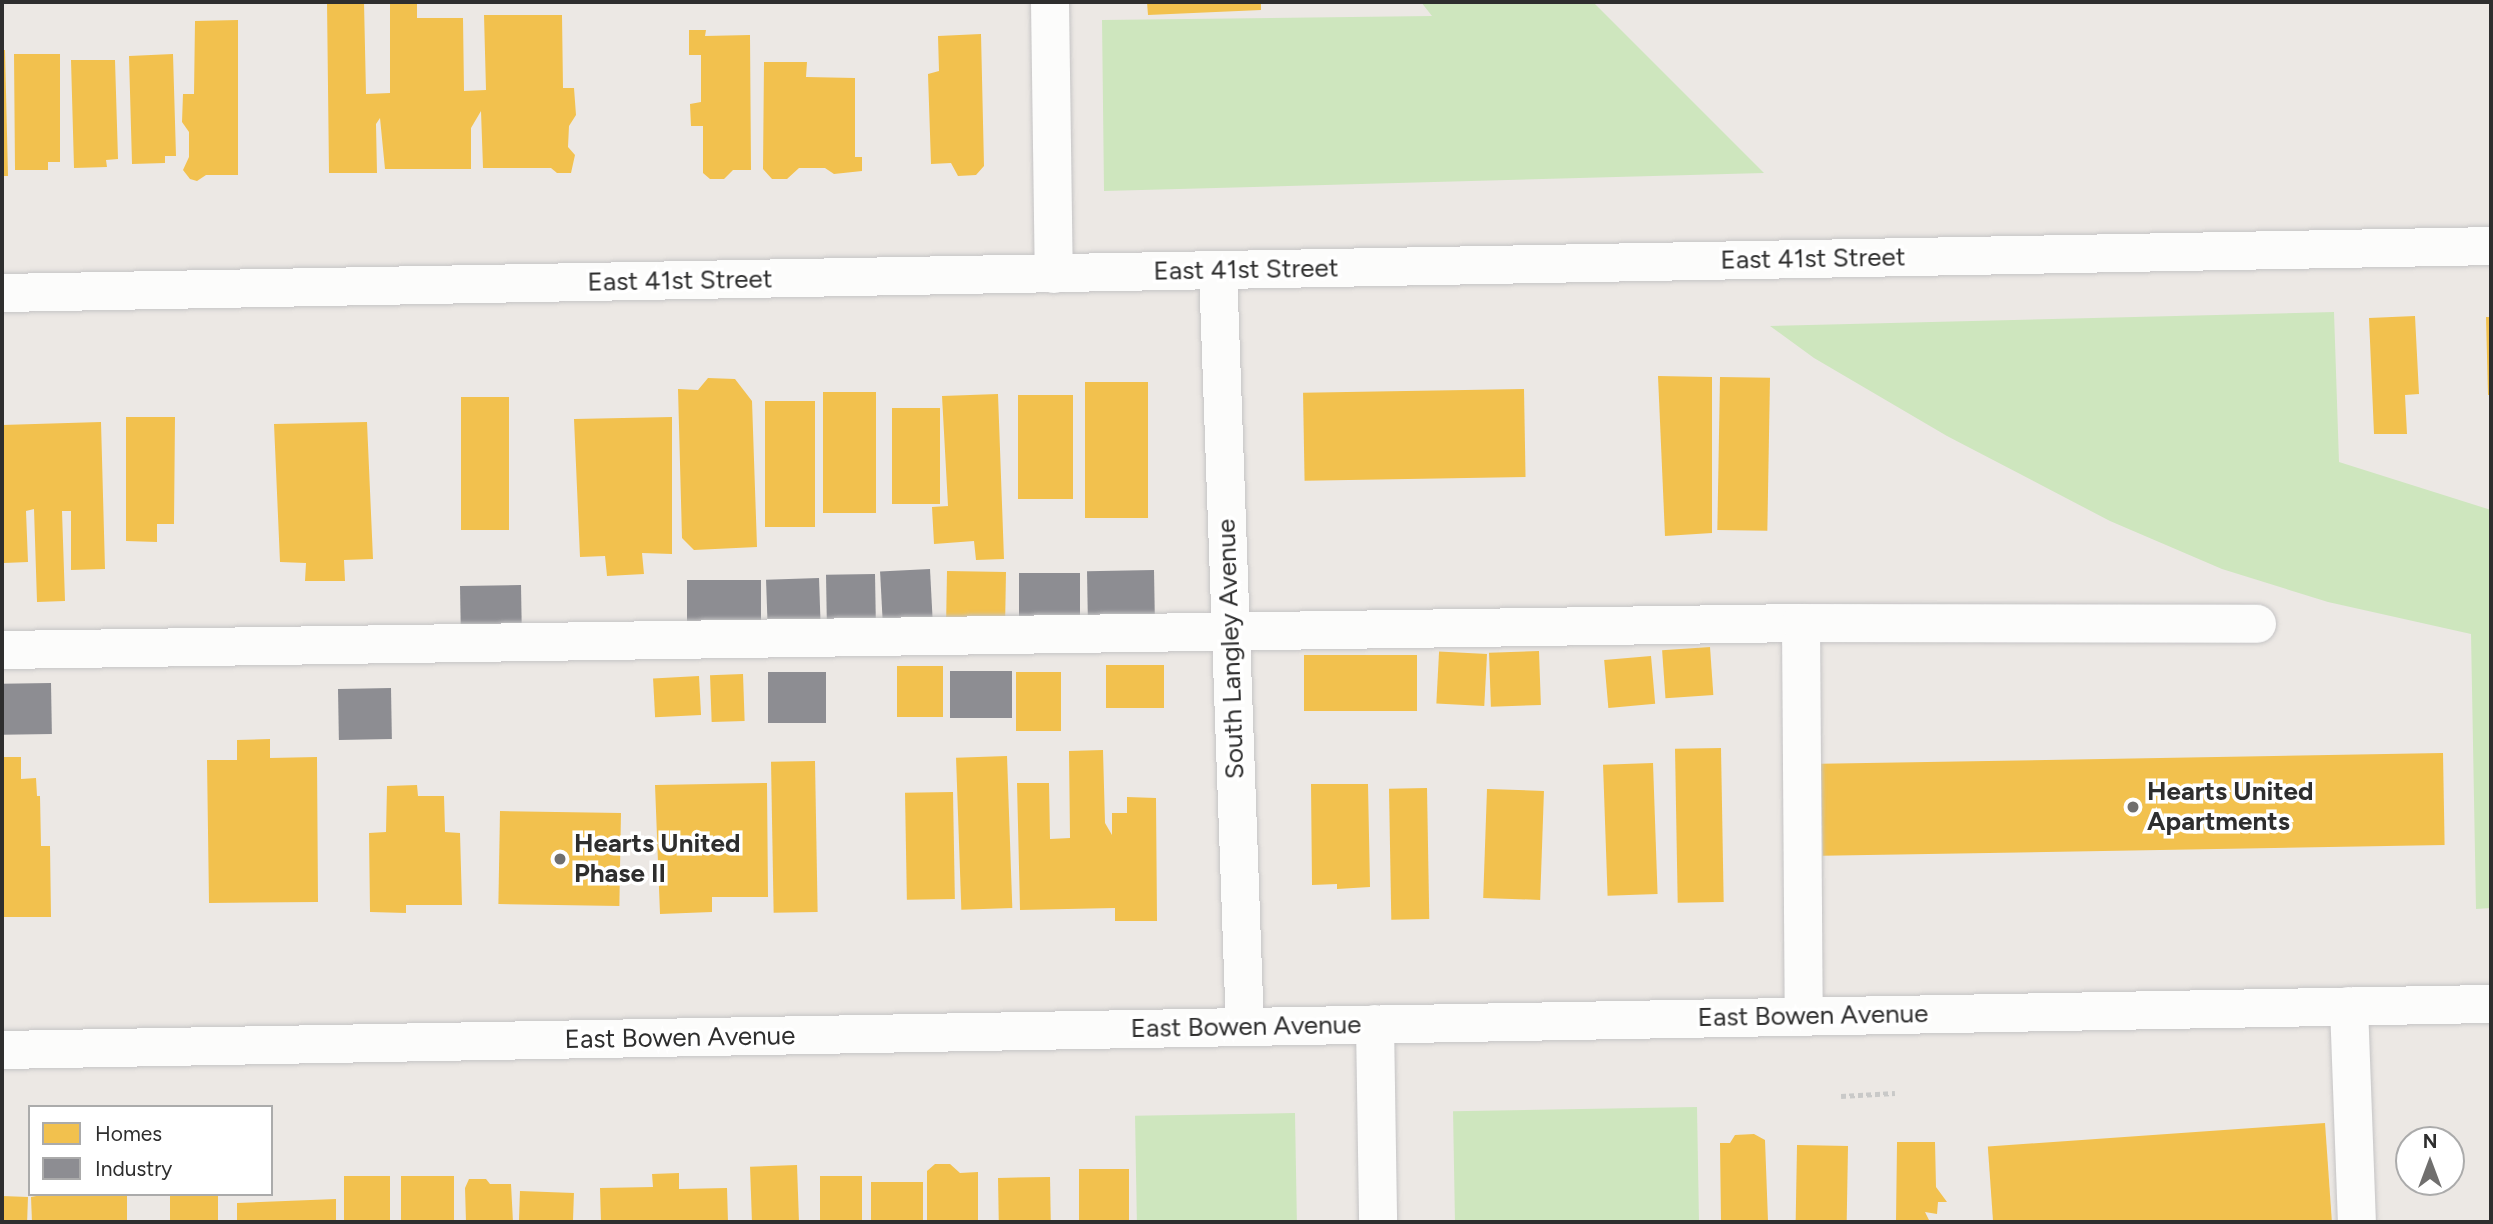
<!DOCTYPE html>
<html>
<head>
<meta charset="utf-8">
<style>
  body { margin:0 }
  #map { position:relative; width:2493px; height:1224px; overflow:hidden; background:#ece8e4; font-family:Figtree,sans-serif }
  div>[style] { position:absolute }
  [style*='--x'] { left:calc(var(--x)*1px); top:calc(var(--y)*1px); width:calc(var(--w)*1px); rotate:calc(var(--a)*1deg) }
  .green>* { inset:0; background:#cee6be; transform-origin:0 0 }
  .homes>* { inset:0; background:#f2c14e; transform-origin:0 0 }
  .industry>* { inset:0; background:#8d8d92; transform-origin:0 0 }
  .path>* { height:4.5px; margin-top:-2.25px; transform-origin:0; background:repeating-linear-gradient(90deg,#c9c9c8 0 5px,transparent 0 8.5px) }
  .roads { filter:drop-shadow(0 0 2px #c5c4c5) drop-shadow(0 0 2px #c5c4c5) }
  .minor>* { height:38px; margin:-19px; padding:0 19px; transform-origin:19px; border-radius:19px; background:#fcfcfb }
  .dots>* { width:19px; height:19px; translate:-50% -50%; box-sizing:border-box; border:4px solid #fff; border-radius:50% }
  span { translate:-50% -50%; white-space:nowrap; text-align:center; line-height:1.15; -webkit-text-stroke:7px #fff; paint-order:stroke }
  .street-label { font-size:26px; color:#2e2e2e }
  .poi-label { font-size:26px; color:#2e2e2e; font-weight:700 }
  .left { translate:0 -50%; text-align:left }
  .frame { position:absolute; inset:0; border:4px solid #2e2e2e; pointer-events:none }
  .legend { position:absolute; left:28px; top:1105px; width:245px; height:91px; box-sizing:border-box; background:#fff; border:2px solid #ababab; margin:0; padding:9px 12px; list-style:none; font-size:21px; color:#2e2e2e }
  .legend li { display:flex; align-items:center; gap:14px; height:35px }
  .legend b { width:35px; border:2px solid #ababab }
  .north { position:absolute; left:2395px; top:1126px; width:70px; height:70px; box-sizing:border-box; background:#fff; border:2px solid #ababab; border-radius:50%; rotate:0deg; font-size:19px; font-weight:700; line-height:28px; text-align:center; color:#2e2e2e }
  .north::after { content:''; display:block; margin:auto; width:24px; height:32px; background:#706f6e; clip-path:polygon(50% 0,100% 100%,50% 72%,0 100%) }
</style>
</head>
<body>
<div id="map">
  <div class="green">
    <i style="clip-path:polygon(1421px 2px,1593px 2px,1764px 173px,1104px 191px,1102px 20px,1432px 16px)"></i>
    <i style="clip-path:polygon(2334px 312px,2339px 462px,2491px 510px,2491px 908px,2476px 909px,2471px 634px,2328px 602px,2222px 569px,2110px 521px,1947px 436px,1814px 358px,1770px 326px)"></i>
    <i style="left:1697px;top:1107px;width:115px;height:244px;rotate:89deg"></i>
    <i style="left:1295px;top:1113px;width:109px;height:160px;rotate:89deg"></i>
  </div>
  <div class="homes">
    <i style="clip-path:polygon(327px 2px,364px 2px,366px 94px,390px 93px,390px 2px,417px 2px,417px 18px,463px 18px,464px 91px,486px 90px,484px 15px,562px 15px,563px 88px,574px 88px,576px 115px,569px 126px,568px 147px,575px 155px,571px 173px,557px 173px,551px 168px,483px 168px,481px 111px,471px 128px,471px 169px,385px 169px,380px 118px,376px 124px,377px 173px,329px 173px)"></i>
    <i style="clip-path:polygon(1147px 2px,1261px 2px,1261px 10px,1148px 15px)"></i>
    <i style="clip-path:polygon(238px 20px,238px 175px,206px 175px,197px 181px,190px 179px,183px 170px,189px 157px,189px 132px,182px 122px,183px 94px,194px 94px,195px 21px)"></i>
    <i style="clip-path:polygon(689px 30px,706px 30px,705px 36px,750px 35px,751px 170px,733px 170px,724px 179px,710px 179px,703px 173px,703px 126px,691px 126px,690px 104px,701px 102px,701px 55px,689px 55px)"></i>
    <i style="clip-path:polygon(981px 34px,984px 166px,976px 175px,958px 176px,951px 163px,931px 164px,928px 74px,939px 71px,938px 36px)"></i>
    <i style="clip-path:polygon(2px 50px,5px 50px,8px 176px,2px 176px)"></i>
    <i style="clip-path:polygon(14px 54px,60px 54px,60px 162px,48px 162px,48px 170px,15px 170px)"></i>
    <i style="clip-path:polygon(173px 54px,176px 156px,165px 156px,165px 163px,132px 164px,129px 56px)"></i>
    <i style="clip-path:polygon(71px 60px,115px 60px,118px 159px,106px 160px,107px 167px,74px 168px)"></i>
    <i style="clip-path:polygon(764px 62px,807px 62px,806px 77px,855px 78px,855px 157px,862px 157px,862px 171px,834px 174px,825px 168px,799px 168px,787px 179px,772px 179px,763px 169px)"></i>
    <i style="clip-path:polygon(2415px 316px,2419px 394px,2405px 395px,2407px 434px,2374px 434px,2369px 318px)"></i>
    <i style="clip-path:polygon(2486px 317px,2491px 317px,2491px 395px,2488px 395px)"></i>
    <i style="clip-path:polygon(1658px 376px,1712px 377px,1712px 533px,1665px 536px)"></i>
    <i style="left:1720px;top:377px;width:50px;height:153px;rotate:1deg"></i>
    <i style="clip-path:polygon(708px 378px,735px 379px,752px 401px,757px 547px,694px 550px,682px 538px,678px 389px,698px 390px)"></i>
    <i style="left:1085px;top:382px;width:63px;height:136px"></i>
    <i style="left:1524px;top:389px;width:88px;height:221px;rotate:89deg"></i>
    <i style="left:876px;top:392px;width:121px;height:53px;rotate:90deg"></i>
    <i style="clip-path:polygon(998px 394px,1004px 559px,976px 560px,974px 541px,934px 544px,932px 507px,948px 506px,942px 396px)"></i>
    <i style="left:1073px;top:395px;width:104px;height:55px;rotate:90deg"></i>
    <i style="left:509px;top:397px;width:133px;height:48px;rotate:90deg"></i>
    <i style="left:765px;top:401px;width:50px;height:126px"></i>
    <i style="left:892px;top:408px;width:48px;height:96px"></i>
    <i style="clip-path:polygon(126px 417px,175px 417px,174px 524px,157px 524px,157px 542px,126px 541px)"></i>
    <i style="clip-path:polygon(672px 417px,672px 554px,642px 553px,644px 574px,607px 576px,605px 556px,580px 557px,574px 419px)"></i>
    <i style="clip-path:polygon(101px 422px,105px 569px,71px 570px,71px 511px,62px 511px,65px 601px,37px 602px,34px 509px,26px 511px,28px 562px,4px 563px,2px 425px)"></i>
    <i style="clip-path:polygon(367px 422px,373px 559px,344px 560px,345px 581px,305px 581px,306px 563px,280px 562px,274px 424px)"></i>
    <i style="left:947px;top:571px;width:59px;height:52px;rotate:1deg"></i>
    <i style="left:1710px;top:647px;width:48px;height:48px;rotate:86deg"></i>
    <i style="left:1539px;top:651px;width:54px;height:50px;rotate:88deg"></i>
    <i style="left:1487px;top:654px;width:52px;height:48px;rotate:93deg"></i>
    <i style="left:1304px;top:655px;width:113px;height:56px"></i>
    <i style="left:1651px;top:656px;width:48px;height:47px;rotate:85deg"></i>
    <i style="left:1164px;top:665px;width:43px;height:58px;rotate:90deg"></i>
    <i style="left:897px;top:666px;width:46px;height:51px"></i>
    <i style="left:1016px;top:672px;width:45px;height:59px"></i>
    <i style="left:743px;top:674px;width:47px;height:33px;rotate:88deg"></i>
    <i style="left:699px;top:676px;width:39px;height:46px;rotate:87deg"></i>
    <i style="clip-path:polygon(270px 739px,270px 758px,317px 757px,318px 902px,209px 903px,207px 760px,237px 760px,237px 740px)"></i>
    <i style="left:1721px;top:748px;width:154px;height:46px;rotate:89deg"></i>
    <i style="clip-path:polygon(1103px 750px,1105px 823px,1112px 835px,1112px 813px,1127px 813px,1127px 797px,1156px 798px,1157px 921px,1115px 921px,1115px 908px,1020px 910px,1017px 783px,1049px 783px,1050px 839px,1070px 838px,1069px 751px)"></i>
    <i style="left:2443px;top:753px;width:92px;height:622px;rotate:89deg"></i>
    <i style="left:1007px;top:756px;width:152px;height:51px;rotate:88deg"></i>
    <i style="clip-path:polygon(2px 757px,21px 757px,21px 779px,36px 778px,37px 796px,40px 796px,41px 846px,50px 846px,51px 917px,2px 917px)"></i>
    <i style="left:815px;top:761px;width:151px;height:44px;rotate:89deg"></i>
    <i style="left:1653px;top:763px;width:131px;height:50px;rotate:88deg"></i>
    <i style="clip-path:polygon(767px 783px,768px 897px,712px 897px,712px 912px,660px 914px,655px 785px)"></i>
    <i style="clip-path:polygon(1311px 784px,1368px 784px,1370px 887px,1337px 889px,1337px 884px,1312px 885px)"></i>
    <i style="clip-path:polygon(417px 785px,418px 796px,444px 796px,445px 832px,460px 833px,462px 905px,406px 905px,406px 913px,370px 912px,369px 833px,386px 832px,387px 786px)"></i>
    <i style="left:1427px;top:788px;width:131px;height:38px;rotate:89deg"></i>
    <i style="left:1487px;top:789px;width:57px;height:109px;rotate:2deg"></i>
    <i style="left:953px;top:792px;width:107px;height:48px;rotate:89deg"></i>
    <i style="left:500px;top:811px;width:121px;height:93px;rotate:1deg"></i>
    <i style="left:2325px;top:1123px;width:99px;height:338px;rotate:86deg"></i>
    <i style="clip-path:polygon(1754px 1134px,1765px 1140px,1768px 1221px,1721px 1222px,1720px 1143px,1730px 1143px,1735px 1135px)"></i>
    <i style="clip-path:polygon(1897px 1142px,1935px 1142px,1936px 1187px,1947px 1202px,1938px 1202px,1937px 1214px,1925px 1212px,1930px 1222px,1896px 1222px)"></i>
    <i style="left:1848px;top:1146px;width:76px;height:51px;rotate:91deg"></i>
    <i style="clip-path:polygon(935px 1164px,950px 1164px,960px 1173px,978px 1172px,978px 1222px,927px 1222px,927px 1171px)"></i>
    <i style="left:797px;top:1165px;width:57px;height:47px;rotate:88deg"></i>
    <i style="left:1079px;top:1169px;width:50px;height:53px"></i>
    <i style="clip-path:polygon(679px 1173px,679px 1189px,727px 1188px,728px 1222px,601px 1222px,600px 1188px,653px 1187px,652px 1174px)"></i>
    <i style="left:344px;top:1176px;width:46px;height:46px"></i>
    <i style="left:401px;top:1176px;width:53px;height:46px"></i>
    <i style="left:862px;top:1176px;width:46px;height:42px;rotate:90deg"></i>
    <i style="left:1050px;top:1177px;width:45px;height:52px;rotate:89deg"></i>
    <i style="clip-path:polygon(469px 1179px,486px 1179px,490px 1184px,511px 1184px,513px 1222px,466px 1222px,465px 1188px)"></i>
    <i style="left:871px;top:1182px;width:52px;height:40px"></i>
    <i style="left:520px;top:1191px;width:54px;height:31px;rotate:2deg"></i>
    <i style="clip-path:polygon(47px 1194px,127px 1194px,127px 1222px,32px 1222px,31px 1197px)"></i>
    <i style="left:170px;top:1194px;width:48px;height:28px"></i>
    <i style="left:2px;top:1196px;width:26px;height:26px;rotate:2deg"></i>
    <i style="clip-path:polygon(336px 1199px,336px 1222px,237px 1222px,237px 1203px)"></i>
  </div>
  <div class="industry">
    <i style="left:930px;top:569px;width:54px;height:50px;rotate:87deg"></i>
    <i style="left:1154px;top:570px;width:50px;height:67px;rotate:89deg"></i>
    <i style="left:1080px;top:573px;width:49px;height:61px;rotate:90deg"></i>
    <i style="left:875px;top:574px;width:52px;height:49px;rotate:89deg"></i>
    <i style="left:819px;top:578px;width:50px;height:53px;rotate:88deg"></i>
    <i style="left:761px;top:580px;width:52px;height:74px;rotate:90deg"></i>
    <i style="left:521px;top:585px;width:51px;height:61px;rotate:89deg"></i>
    <i style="left:950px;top:671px;width:62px;height:47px"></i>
    <i style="left:768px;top:672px;width:58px;height:51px"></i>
    <i style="left:51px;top:683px;width:51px;height:49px;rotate:89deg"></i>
    <i style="left:391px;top:688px;width:51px;height:53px;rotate:89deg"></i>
  </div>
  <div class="path">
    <i style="--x:1841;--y:1096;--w:54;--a:-3.2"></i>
  </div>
  <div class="roads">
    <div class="minor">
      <i style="--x:1050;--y:2;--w:272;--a:89.2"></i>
      <i style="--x:1218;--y:270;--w:757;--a:87.96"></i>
      <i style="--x:2;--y:293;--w:2489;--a:-1.08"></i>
      <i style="--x:1801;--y:623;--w:394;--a:89.6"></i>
      <i style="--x:2;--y:650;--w:1799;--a:-0.86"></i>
      <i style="--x:1801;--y:623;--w:456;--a:0.1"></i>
      <i style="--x:2349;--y:1006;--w:216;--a:87.9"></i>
      <i style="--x:1375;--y:1024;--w:198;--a:89.1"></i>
      <i style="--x:2;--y:1050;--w:2489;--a:-1.06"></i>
    </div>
  </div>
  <div class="dots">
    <i style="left:2133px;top:807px;background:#706f6e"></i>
    <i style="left:560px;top:859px;background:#706f6e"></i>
  </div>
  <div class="street-label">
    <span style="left:1813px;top:259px;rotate:-1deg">East 41st Street</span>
    <span style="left:1246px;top:270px;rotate:-1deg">East 41st Street</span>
    <span style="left:680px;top:281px;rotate:-1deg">East 41st Street</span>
    <span style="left:1231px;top:649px;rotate:-92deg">South Langley Avenue</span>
    <span style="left:1813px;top:1016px;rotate:-1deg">East Bowen Avenue</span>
    <span style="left:1246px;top:1027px;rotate:-1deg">East Bowen Avenue</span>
    <span style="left:680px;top:1038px;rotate:-1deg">East Bowen Avenue</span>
  </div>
  <div class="poi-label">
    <span class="left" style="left:2147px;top:807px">Hearts United<br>Apartments</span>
    <span class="left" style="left:574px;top:859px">Hearts United<br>Phase II</span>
  </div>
  <div class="frame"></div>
  <ul class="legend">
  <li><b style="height:19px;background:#f2c14e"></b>Homes</li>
  <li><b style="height:19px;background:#8d8d92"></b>Industry</li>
  </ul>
  <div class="north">N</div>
</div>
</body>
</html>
